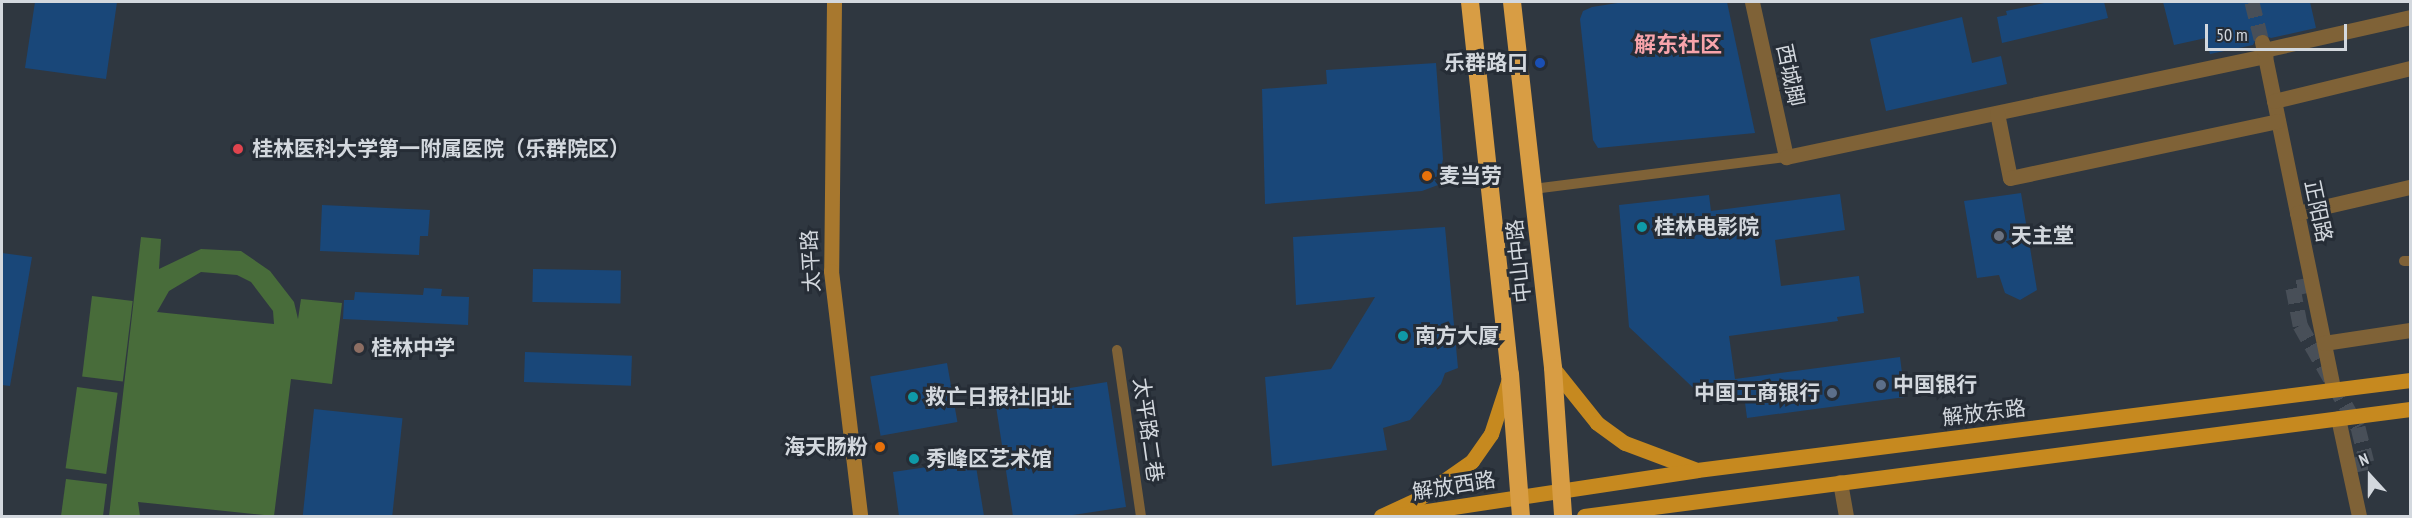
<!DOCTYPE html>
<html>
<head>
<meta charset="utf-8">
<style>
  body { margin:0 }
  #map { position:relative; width:2412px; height:518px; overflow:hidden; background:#2f3740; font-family:"PT Sans Narrow","Noto Sans SC",sans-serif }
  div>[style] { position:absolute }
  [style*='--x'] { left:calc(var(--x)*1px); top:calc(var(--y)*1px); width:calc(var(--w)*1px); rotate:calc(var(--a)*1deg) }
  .green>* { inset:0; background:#486c3a; transform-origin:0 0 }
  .building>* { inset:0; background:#194779; transform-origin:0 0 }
  .street-tunnel>* { height:15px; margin-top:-7.5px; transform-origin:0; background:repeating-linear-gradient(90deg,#484f58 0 15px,transparent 0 23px) }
  .lane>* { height:10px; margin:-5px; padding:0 5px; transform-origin:5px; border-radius:5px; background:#7f6237 }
  .street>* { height:15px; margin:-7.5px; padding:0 7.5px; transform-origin:7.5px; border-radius:7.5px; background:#7f6237 }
  .secondary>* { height:15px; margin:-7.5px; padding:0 7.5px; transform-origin:7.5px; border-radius:7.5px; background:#a8782e }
  .primary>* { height:15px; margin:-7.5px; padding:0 7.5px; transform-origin:7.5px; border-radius:7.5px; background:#c6891f }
  .highway>* { height:18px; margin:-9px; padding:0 9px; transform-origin:9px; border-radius:9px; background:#d89d44 }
  .dots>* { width:16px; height:16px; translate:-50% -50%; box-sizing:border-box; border:3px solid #262d36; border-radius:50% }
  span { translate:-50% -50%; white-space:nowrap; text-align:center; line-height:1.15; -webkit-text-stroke:6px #262d36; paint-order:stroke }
  .poi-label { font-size:21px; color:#d3d8de; font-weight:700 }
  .right { translate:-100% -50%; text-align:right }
  .left { translate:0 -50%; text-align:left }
  .street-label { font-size:21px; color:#d3d8de }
  .neighbourhood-label { font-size:22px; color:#f8a4ab; font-weight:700 }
  .frame { position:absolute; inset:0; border:3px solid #d3d8de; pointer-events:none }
  .north { position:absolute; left:2340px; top:446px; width:60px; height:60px; -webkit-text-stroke:4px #262d36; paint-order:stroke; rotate:339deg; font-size:16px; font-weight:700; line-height:24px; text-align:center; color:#d3d8de }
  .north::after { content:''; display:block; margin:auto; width:21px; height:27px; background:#d3d8de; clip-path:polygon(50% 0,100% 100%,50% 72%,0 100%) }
  .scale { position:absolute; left:2205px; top:24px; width:142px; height:27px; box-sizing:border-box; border:3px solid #d3d8de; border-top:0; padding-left:8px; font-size:18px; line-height:21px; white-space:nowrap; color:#d3d8de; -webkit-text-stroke:4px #262d36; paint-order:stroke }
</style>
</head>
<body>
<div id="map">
  <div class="green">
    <i style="clip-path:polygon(evenodd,141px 237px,161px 239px,159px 269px,201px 249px,241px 251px,270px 271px,294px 302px,298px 319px,301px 299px,342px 303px,332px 384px,291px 379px,274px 516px,138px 502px,140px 516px,109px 516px,141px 237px,201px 272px,237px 275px,251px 282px,273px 311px,274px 324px,157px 312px,169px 291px,201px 272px)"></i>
    <i style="left:92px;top:296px;width:41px;height:81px;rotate:7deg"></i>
    <i style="left:77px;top:387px;width:41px;height:82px;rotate:8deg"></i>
    <i style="clip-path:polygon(66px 479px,107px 484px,103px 516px,61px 516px)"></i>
  </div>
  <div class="building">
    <i style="clip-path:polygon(35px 2px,117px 2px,106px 79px,25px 68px)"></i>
    <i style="clip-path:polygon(1624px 2px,1727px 2px,1755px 133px,1598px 148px,1593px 140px,1580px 19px,1583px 11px,1592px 7px)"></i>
    <i style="clip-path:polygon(2049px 2px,2104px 2px,2108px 18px,2002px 43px,1997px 17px,2007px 15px,2006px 11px)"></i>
    <i style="clip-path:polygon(2163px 2px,2310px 2px,2316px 28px,2271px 38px,2259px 33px,2253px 45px,2210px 54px,2206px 38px,2174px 45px)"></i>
    <i style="clip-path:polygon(1962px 17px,1972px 63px,2001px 56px,2007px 84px,1886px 111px,1870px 39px)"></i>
    <i style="clip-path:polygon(1436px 63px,1443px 159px,1438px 185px,1422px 191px,1265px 204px,1262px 89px,1327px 84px,1326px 70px)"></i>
    <i style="clip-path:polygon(2021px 193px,2037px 290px,2020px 300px,2005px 293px,1999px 275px,1977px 278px,1964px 201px)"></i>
    <i style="clip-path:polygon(1840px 194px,1845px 230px,1775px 240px,1781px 286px,1859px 276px,1864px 313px,1837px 317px,1838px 321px,1729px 336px,1735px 379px,1900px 357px,1905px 397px,1747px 418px,1744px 395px,1705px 399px,1629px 327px,1619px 205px,1709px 195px,1711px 211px)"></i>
    <i style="clip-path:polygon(322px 205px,430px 210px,428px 236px,420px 236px,419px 255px,320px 251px)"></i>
    <i style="clip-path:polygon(1445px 227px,1458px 368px,1445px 373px,1441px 384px,1410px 420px,1383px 428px,1387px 450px,1272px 466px,1265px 377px,1331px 369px,1375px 297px,1296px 305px,1293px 237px)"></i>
    <i style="clip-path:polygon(2px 253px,32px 257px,10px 386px,2px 385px)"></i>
    <i style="left:533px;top:269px;width:88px;height:33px;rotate:1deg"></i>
    <i style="clip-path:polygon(424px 288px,442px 289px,441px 296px,469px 297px,468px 325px,343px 319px,344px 300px,354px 300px,355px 292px,423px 295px)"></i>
    <i style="left:525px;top:352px;width:107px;height:30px;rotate:2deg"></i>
    <i style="left:947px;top:363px;width:60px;height:78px;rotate:80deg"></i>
    <i style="clip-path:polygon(1107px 382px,1126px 507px,1066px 516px,1013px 516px,995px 400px)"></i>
    <i style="left:314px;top:409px;width:89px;height:108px;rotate:6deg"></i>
    <i style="clip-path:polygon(975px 460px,984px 516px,899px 516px,893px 472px)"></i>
  </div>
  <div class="street-tunnel">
    <i style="--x:2252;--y:2;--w:41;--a:76"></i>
    <i style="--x:2312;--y:284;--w:19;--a:168"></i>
    <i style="--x:2293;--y:288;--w:38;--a:79"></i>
    <i style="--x:2300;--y:325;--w:117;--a:60.4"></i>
    <i style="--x:2358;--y:427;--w:36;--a:76"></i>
    <i style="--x:2367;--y:462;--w:19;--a:168"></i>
  </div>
  <div class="lane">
    <i style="--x:1533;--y:189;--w:255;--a:-7.2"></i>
    <i style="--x:2404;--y:261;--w:6;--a:0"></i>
    <i style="--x:1117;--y:350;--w:168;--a:81.8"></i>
  </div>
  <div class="street">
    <i style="--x:1752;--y:2;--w:159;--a:77.6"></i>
    <i style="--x:1786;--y:157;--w:490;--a:-11.9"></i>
    <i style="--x:2262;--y:42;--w:354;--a:78.4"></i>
    <i style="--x:2264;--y:50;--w:150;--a:-12.7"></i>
    <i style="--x:2274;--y:101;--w:140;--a:-13.6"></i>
    <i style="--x:1997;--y:113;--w:66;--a:78.7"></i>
    <i style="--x:2010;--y:178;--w:274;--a:-12"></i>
    <i style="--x:2297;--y:213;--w:116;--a:-13"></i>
    <i style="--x:2324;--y:343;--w:87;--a:-8.6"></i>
    <i style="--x:2338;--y:418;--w:100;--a:77.9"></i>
    <i style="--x:1840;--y:482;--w:35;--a:80"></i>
  </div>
  <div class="secondary">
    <i style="--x:834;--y:2;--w:269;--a:90.6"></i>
    <i style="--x:831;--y:271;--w:247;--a:83.2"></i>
  </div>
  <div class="primary">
    <i style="--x:1553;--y:368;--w:70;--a:51.3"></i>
    <i style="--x:1597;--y:423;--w:34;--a:36"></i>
    <i style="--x:1625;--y:443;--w:74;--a:20.6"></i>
    <i style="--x:1381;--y:516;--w:41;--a:-24.7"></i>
    <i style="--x:1418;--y:499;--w:66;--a:-35.1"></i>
    <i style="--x:1472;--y:461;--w:33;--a:-55"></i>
    <i style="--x:1491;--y:434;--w:55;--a:-71.9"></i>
    <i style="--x:1394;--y:516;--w:306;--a:-8.6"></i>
    <i style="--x:1697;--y:470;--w:719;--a:-7.19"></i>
    <i style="--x:1584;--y:516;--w:833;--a:-7.38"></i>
  </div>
  <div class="highway">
    <i style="--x:1470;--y:2;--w:374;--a:83.9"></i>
    <i style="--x:1510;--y:374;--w:142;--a:85.6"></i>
    <i style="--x:1512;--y:2;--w:368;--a:83.6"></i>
    <i style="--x:1553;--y:368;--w:148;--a:86.1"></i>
  </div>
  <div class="dots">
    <i style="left:1540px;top:63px;background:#1a4fb4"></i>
    <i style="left:238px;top:149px;background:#e0444e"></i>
    <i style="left:1427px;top:176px;background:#e8710a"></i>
    <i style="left:1642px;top:227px;background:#0f9aa8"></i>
    <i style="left:1999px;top:236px;background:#6b7280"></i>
    <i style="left:1403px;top:336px;background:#0f9aa8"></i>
    <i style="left:359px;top:348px;background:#8d6e63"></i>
    <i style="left:1881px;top:385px;background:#5c6f8a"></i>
    <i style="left:1832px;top:393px;background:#5c6f8a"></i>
    <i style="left:913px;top:397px;background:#0f9aa8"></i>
    <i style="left:880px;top:447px;background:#e8710a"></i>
    <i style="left:914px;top:459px;background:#0f9aa8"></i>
  </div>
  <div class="poi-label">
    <span class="right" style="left:1528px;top:63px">乐群路口</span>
    <span class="left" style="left:252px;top:149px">桂林医科大学第一附属医院（乐群院区）</span>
    <span class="left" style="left:1439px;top:176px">麦当劳</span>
    <span class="left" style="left:1654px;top:227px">桂林电影院</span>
    <span class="left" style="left:2011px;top:236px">天主堂</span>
    <span class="left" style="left:1415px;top:336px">南方大厦</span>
    <span class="left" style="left:371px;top:348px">桂林中学</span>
    <span class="left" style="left:1893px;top:385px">中国银行</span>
    <span class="right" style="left:1820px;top:393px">中国工商银行</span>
    <span class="left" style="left:925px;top:397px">救亡日报社旧址</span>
    <span class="right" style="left:868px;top:447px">海天肠粉</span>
    <span class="left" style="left:926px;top:459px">秀峰区艺术馆</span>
  </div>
  <div class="street-label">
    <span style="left:1790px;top:75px;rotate:78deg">西城脚</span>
    <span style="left:2318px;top:211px;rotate:78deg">正阳路</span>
    <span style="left:811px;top:261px;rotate:-93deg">太平路</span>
    <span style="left:1519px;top:261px;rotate:-96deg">中山中路</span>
    <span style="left:1984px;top:413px;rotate:-7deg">解放东路</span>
    <span style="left:1148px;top:430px;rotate:82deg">太平路二巷</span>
    <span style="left:1454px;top:486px;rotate:-9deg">解放西路</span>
  </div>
  <div class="neighbourhood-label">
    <span style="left:1678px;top:45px">解东社区</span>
  </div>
  <div class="frame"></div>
  <div class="north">N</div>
  <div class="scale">50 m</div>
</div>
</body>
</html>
